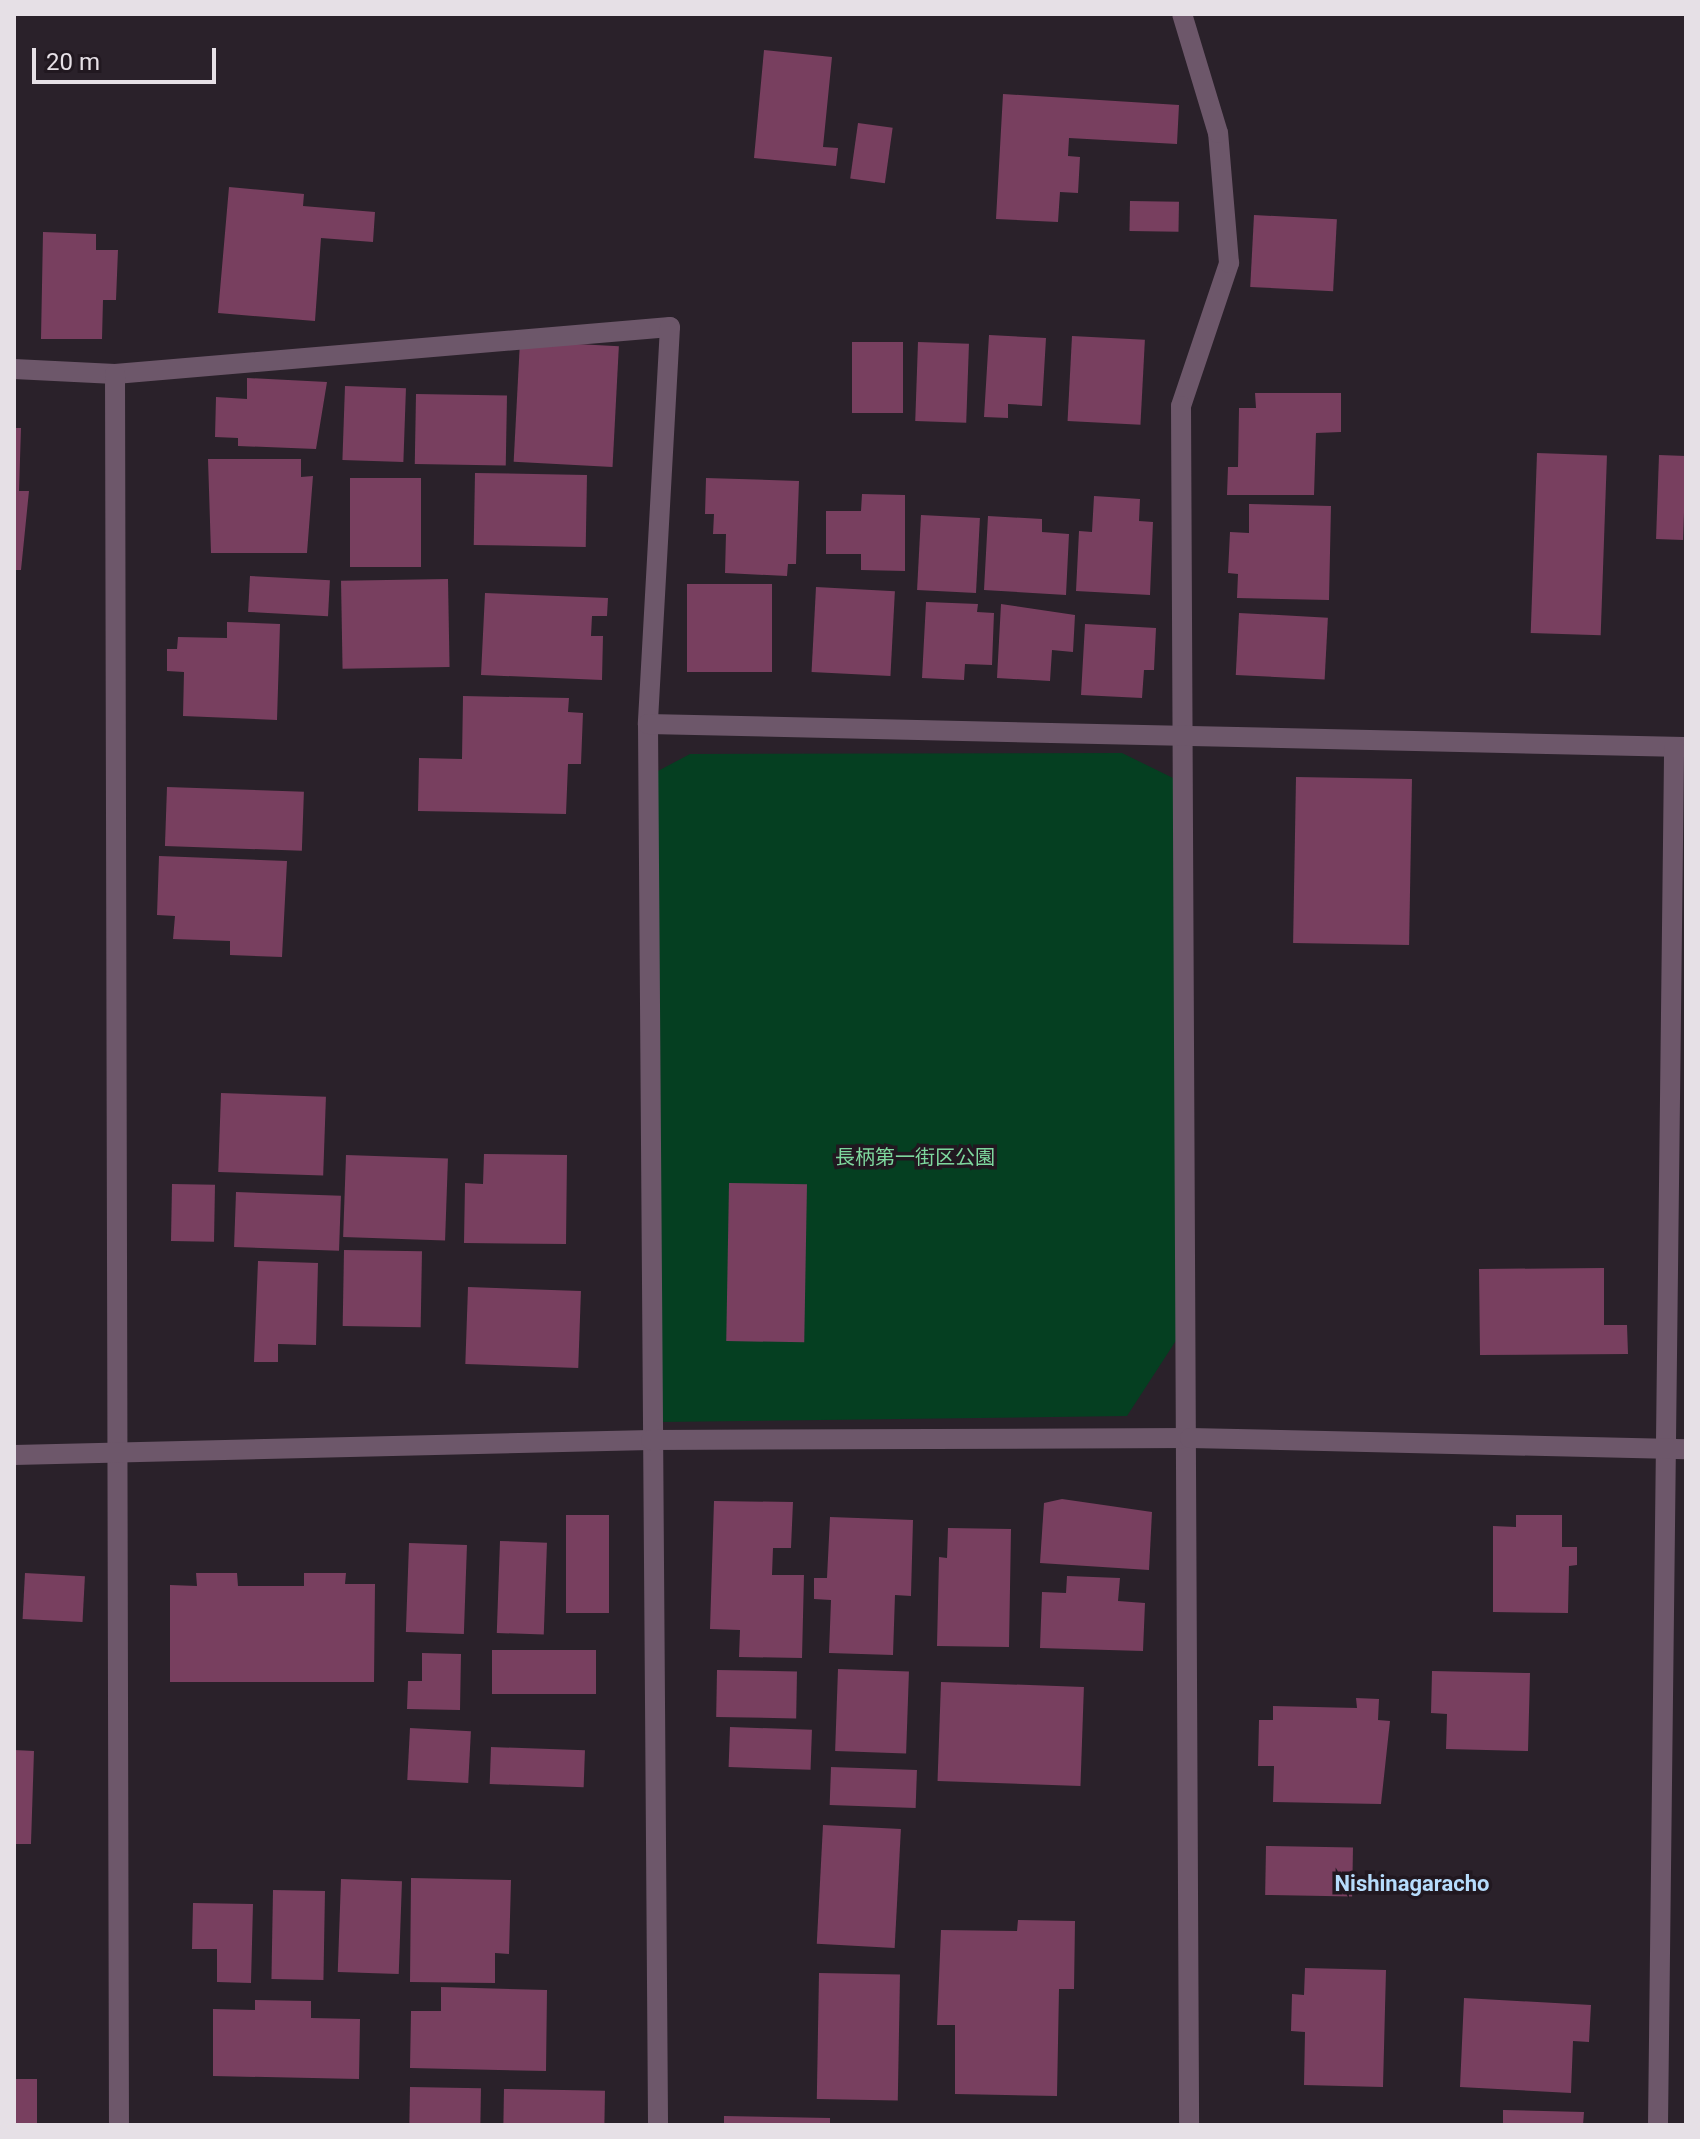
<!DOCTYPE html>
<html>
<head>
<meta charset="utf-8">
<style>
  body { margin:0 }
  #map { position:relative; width:1700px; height:2139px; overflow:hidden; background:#2a212a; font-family:Roboto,"Noto Sans JP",sans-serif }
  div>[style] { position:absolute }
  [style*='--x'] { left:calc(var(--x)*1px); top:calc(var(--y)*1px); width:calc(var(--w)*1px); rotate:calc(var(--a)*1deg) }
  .green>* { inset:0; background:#053f21 }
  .building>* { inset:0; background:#783f5f; transform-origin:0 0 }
  .service>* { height:20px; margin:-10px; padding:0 10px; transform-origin:10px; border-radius:10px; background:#6d576a }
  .minor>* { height:20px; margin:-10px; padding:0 10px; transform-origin:10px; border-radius:10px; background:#6d576a }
  .tertiary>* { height:20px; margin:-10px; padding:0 10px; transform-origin:10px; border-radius:10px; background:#6d576a }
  span { translate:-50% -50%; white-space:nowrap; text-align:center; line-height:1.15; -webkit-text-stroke:7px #211820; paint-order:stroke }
  .park-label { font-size:20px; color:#7ed89e }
  .neighbourhood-label { font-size:22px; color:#b6dcfc; font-weight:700 }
  .frame { position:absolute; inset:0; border:16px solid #e6e0e6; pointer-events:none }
  .scale { position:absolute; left:32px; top:48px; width:184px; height:36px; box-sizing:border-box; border:4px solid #e6e0e6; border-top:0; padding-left:10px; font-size:24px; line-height:28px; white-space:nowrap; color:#e6e0e6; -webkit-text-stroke:6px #211820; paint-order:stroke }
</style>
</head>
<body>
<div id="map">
  <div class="green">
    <i style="clip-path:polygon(1122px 753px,1173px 778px,1179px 1336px,1127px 1416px,659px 1422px,656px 772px,690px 754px)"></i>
  </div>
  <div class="building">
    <i style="clip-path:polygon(764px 50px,832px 57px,823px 147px,838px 148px,836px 166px,754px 158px)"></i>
    <i style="clip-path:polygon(1003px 94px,1179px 105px,1177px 144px,1069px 138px,1068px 156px,1080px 157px,1078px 193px,1060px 192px,1058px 222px,996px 219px)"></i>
    <i style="left:858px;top:123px;width:35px;height:56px;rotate:8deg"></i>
    <i style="clip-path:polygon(229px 187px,304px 194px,303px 206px,375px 212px,373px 242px,321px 238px,315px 321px,218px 313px)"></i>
    <i style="left:1130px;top:201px;width:49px;height:30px;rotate:1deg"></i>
    <i style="left:1254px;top:215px;width:83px;height:72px;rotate:3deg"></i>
    <i style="clip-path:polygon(43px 232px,96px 234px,96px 250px,118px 250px,116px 300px,103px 300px,102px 339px,41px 339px)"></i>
    <i style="clip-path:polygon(989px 335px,1046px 338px,1042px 406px,1008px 404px,1008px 418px,984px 417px)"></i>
    <i style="left:1072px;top:336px;width:73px;height:85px;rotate:3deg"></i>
    <i style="left:520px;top:341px;width:99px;height:121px;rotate:3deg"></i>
    <i style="left:852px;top:342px;width:51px;height:71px"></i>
    <i style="left:918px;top:342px;width:51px;height:79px;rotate:2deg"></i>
    <i style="clip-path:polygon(247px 378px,327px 382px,316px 449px,238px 446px,238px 438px,215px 437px,216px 397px,247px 399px)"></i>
    <i style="left:345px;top:386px;width:61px;height:74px;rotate:2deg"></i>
    <i style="clip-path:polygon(1255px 393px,1341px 393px,1341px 432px,1316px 433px,1314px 495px,1227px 495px,1228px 467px,1238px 467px,1239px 408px,1256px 408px)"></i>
    <i style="left:416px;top:394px;width:91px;height:70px;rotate:1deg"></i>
    <i style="clip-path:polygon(14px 428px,21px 428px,19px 491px,29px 491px,21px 570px,14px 570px)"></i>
    <i style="left:1537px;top:453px;width:70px;height:180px;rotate:2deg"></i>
    <i style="left:1659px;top:455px;width:27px;height:84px;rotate:2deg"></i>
    <i style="clip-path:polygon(208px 459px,301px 459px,301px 477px,313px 476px,307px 553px,211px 553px)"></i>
    <i style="left:475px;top:473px;width:112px;height:72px;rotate:1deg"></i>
    <i style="left:350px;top:478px;width:71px;height:89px"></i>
    <i style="clip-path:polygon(706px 478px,799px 481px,796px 564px,788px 564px,787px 576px,725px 573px,726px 534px,713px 534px,714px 514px,705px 514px)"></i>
    <i style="clip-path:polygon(862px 494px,905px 495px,905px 571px,861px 570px,861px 554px,826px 554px,826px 511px,861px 511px)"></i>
    <i style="clip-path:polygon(1094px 496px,1140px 499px,1139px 521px,1153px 522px,1150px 595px,1076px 591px,1079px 531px,1092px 532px)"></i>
    <i style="clip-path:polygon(1249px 504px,1331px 506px,1329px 600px,1237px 598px,1238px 574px,1228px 573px,1230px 532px,1249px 533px)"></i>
    <i style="left:921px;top:515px;width:59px;height:75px;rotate:3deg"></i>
    <i style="clip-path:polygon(988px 516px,1042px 519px,1042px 532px,1069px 534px,1066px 595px,984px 590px)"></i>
    <i style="left:250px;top:576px;width:80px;height:36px;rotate:3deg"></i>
    <i style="left:448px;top:579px;width:88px;height:107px;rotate:89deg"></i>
    <i style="left:687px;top:584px;width:85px;height:88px"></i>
    <i style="left:816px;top:587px;width:79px;height:85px;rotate:3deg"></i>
    <i style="clip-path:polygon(485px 593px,608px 598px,607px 616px,592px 616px,591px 636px,603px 636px,602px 680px,481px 675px)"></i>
    <i style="clip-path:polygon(926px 602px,978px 604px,977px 612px,994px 613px,992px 665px,965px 664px,964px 680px,922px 678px)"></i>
    <i style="clip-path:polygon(1001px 604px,1075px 615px,1073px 652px,1052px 650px,1050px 681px,997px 678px)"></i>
    <i style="left:1239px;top:613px;width:89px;height:62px;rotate:3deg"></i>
    <i style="clip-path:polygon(227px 622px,280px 624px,277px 720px,183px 716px,184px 672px,167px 671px,167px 649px,177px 649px,178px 637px,227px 638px)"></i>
    <i style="clip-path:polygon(1085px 624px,1156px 628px,1154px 670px,1144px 670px,1142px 698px,1081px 695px)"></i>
    <i style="clip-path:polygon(463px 696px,569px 698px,568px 712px,583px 713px,581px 764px,568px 764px,566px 814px,418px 811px,419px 758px,462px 759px)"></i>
    <i style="left:1296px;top:777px;width:116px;height:166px;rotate:1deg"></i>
    <i style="left:167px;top:787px;width:137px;height:59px;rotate:2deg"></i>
    <i style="clip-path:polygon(159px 856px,287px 861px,282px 957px,230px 955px,230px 941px,173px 939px,175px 916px,157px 915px)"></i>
    <i style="left:221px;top:1093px;width:105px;height:79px;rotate:2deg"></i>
    <i style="clip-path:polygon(484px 1154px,567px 1155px,566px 1244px,464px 1243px,465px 1183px,483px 1184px)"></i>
    <i style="left:346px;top:1155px;width:102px;height:82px;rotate:2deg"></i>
    <i style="left:729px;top:1183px;width:78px;height:158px;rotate:1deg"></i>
    <i style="left:172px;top:1184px;width:43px;height:57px;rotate:1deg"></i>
    <i style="left:236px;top:1192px;width:105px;height:55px;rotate:2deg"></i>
    <i style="left:344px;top:1250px;width:78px;height:76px;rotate:1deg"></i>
    <i style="clip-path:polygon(258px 1261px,318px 1263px,316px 1345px,278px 1344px,278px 1362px,254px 1362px)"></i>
    <i style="clip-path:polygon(1604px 1268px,1604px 1325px,1627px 1325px,1628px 1354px,1480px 1355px,1479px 1269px)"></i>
    <i style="left:468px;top:1287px;width:113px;height:77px;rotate:2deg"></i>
    <i style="clip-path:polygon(1062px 1499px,1152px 1512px,1149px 1570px,1040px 1563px,1044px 1503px)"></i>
    <i style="clip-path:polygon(714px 1501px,793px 1502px,791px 1548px,773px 1548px,772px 1575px,804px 1575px,802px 1658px,739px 1657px,740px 1630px,710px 1629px)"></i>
    <i style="left:566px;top:1515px;width:43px;height:98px"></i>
    <i style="clip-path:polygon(1516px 1515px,1562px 1515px,1562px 1547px,1577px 1547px,1577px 1565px,1569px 1566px,1568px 1613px,1493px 1612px,1493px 1526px,1516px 1527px)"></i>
    <i style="clip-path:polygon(830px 1517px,913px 1520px,911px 1596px,895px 1595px,893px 1655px,829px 1653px,831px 1600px,814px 1599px,814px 1578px,827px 1578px)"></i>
    <i style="clip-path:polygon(948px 1528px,1011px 1529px,1009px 1647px,937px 1646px,939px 1557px,947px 1558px)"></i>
    <i style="left:500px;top:1541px;width:47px;height:92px;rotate:2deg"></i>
    <i style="left:409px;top:1543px;width:58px;height:89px;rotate:2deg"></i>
    <i style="left:25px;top:1573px;width:60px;height:46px;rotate:3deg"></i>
    <i style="clip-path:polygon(196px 1573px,237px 1573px,238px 1586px,304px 1586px,304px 1573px,346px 1573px,345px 1584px,375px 1584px,374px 1682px,170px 1682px,170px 1585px,197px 1586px)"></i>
    <i style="clip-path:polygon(1067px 1576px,1120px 1578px,1118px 1601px,1145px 1603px,1143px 1651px,1040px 1648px,1042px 1592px,1066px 1593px)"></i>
    <i style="left:492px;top:1650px;width:104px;height:44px"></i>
    <i style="clip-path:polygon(422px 1653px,461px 1654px,460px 1710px,407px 1709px,408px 1681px,422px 1681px)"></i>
    <i style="left:838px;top:1669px;width:71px;height:82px;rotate:2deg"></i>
    <i style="left:717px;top:1670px;width:80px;height:47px;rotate:1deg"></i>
    <i style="clip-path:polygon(1432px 1671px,1530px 1673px,1528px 1751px,1446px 1749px,1447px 1714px,1431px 1713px)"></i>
    <i style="left:941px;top:1682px;width:143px;height:99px;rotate:2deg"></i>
    <i style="clip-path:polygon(1356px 1698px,1379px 1699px,1378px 1720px,1390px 1721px,1381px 1804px,1273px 1802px,1274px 1766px,1258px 1766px,1259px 1720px,1273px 1720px,1273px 1706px,1357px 1708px)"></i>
    <i style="left:730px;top:1727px;width:82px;height:40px;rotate:2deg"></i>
    <i style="left:410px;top:1728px;width:61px;height:52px;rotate:3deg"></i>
    <i style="left:491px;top:1747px;width:94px;height:37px;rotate:2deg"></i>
    <i style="clip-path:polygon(14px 1750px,34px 1751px,31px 1844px,14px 1844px)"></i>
    <i style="left:831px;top:1767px;width:86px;height:38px;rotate:2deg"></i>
    <i style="left:823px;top:1825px;width:78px;height:119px;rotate:3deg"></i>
    <i style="left:1266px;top:1846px;width:87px;height:49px;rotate:1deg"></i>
    <i style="clip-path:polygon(411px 1878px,511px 1880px,509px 1954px,495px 1953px,495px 1983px,410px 1982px)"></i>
    <i style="left:341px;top:1879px;width:61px;height:93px;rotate:2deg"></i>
    <i style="left:273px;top:1890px;width:52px;height:89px;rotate:1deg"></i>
    <i style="clip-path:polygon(193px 1903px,253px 1904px,251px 1983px,217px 1982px,217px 1949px,192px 1949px)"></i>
    <i style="clip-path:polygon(1018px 1920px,1075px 1921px,1074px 1989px,1059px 1989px,1057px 2096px,955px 2094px,955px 2025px,937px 2025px,941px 1930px,1017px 1931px)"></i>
    <i style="clip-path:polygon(1305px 1968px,1386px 1970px,1383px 2087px,1304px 2085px,1305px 2032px,1291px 2031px,1292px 1994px,1304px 1995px)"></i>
    <i style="left:819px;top:1973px;width:81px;height:126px;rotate:1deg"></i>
    <i style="clip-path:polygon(441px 1987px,547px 1990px,546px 2071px,410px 2068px,411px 2011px,441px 2011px)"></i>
    <i style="clip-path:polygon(1464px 1998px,1591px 2005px,1589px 2042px,1573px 2041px,1571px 2093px,1460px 2087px)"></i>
    <i style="clip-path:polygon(255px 2000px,311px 2001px,311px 2018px,360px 2019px,359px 2079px,213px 2076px,213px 2009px,255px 2010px)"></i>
    <i style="left:14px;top:2079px;width:23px;height:46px"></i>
    <i style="left:410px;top:2087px;width:71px;height:38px;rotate:1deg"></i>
    <i style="left:504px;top:2089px;width:101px;height:36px;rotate:1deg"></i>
    <i style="clip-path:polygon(1503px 2110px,1584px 2112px,1583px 2125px,1503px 2125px)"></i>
    <i style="clip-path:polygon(724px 2116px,830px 2118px,830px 2125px,724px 2125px)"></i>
  </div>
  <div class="service">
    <i style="--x:1181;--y:406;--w:151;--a:-71.4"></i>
    <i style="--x:1229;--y:263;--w:130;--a:-94.8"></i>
    <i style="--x:1218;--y:133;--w:124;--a:-106.8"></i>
  </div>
  <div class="minor">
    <i style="--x:14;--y:369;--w:101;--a:2.8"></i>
    <i style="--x:115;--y:374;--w:557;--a:-4.84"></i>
    <i style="--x:670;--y:327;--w:398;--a:93.2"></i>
    <i style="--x:648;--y:724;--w:1401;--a:89.59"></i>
    <i style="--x:115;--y:374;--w:1751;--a:89.87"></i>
    <i style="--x:1181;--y:406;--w:1719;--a:89.73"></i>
    <i style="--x:648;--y:724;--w:1036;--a:1.27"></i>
    <i style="--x:1658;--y:2125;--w:1378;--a:-89.33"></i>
  </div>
  <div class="tertiary">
    <i style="--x:14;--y:1455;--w:637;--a:-1.35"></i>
    <i style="--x:651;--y:1440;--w:539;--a:-0.21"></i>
    <i style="--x:1190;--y:1438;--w:496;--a:1.3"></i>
  </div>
  <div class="park-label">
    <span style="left:915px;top:1157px">長柄第一街区公園</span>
  </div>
  <div class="neighbourhood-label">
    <span style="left:1412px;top:1884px">Nishinagaracho</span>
  </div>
  <div class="frame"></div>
  <div class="scale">20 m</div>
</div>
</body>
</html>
